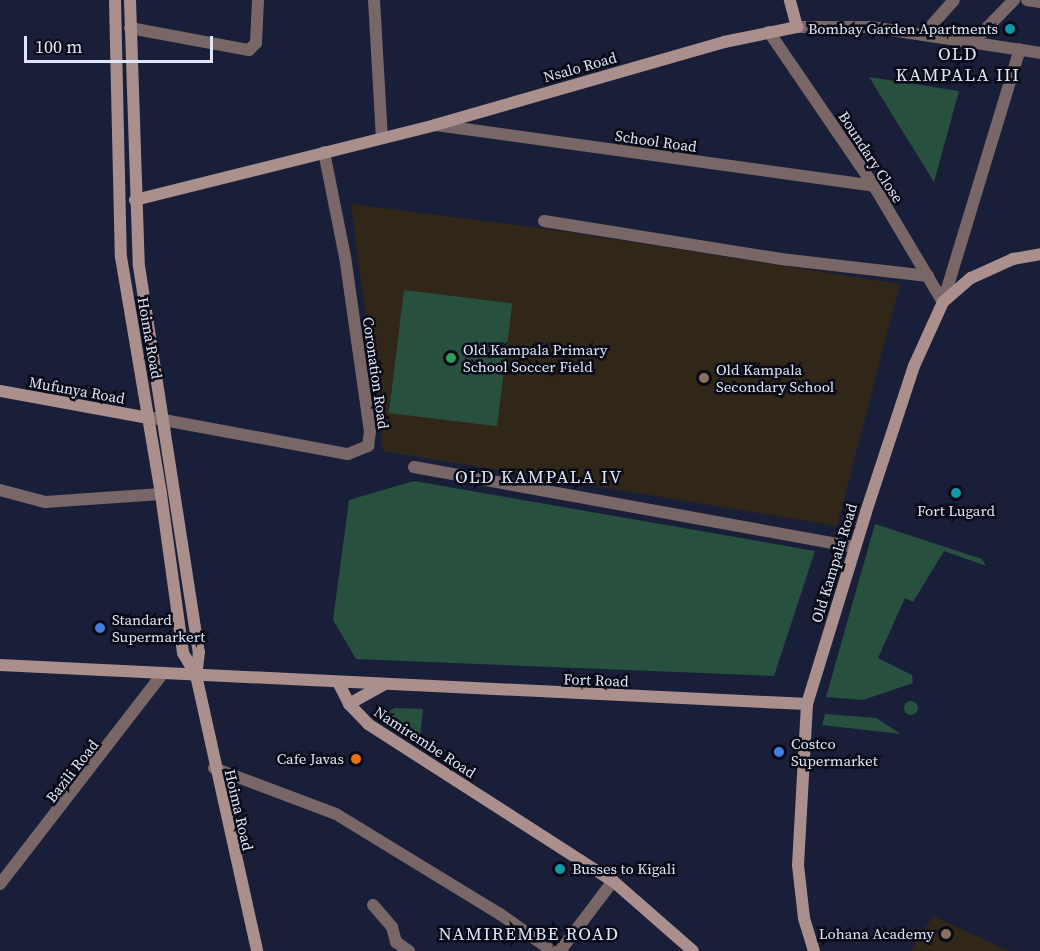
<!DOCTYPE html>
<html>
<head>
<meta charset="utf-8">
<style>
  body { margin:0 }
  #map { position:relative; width:1040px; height:951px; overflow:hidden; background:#1a1f39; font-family:"Source Serif 4",serif }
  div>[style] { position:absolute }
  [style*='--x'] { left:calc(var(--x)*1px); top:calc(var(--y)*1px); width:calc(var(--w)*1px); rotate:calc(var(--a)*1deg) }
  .education>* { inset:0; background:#312718 }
  .green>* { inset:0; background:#28503f; transform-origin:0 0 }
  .round { border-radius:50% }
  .street>* { height:12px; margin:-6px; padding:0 6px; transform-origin:6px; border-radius:6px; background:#786766 }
  .secondary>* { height:12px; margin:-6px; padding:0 6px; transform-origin:6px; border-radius:6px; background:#aa8f8d }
  .dots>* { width:16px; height:16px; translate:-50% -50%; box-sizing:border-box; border:3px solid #080a15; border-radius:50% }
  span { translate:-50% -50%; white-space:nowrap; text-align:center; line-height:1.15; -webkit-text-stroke:5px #080a15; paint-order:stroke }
  .poi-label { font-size:15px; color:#e0e5f7 }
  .right { translate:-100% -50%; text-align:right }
  .left { translate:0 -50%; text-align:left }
  .street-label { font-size:15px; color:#e0e5f7 }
  .quarter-label { font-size:18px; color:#e0e5f7; letter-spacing:1.5px }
  .scale { position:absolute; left:24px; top:36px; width:189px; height:27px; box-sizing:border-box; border:3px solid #e0e5f7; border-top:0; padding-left:8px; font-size:18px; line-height:21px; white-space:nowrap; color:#e0e5f7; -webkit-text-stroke:4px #080a15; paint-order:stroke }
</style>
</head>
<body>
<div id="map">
  <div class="education">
    <i style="clip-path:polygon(351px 204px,555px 230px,900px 284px,837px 526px,383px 451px)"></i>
    <i style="clip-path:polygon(933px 916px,1009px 951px,910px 951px)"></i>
  </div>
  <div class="green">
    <i style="clip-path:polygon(869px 77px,959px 91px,934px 182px)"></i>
    <i style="left:404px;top:290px;width:109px;height:124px;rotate:7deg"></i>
    <i style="clip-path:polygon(414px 481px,815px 551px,774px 676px,356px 659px,333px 620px,349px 500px)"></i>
    <i style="clip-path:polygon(875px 524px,982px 559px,986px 566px,944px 551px,913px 602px,905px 598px,878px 658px,912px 675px,913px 683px,863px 700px,826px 697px)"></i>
    <i class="round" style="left:904px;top:701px;width:14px;height:14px"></i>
    <i style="clip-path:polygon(395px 708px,423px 709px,420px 737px,382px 714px)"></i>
    <i style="clip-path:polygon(825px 714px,876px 718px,901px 734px,822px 725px)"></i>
  </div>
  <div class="street">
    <i style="--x:374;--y:0;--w:138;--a:86.7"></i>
    <i style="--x:1027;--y:0;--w:13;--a:9"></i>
    <i style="--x:797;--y:27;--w:74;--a:0"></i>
    <i style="--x:871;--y:27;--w:171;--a:8.7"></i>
    <i style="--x:130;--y:28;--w:121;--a:10.5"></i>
    <i style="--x:249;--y:50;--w:10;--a:-45"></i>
    <i style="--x:256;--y:43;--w:43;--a:-87.3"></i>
    <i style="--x:769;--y:32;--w:186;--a:55.7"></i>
    <i style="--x:874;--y:186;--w:135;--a:59.3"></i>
    <i style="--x:924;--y:34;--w:45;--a:-48.6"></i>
    <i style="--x:973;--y:42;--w:59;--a:-45.7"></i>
    <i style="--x:436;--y:125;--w:442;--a:7.9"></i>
    <i style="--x:544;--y:221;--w:240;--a:9.1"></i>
    <i style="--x:781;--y:259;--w:148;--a:6.6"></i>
    <i style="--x:943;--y:302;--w:264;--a:-73.1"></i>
    <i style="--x:153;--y:418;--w:198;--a:10.5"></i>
    <i style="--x:348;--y:454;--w:22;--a:-22"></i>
    <i style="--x:368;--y:446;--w:14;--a:-82"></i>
    <i style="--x:370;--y:432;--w:177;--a:-98.1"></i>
    <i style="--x:345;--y:257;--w:107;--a:-101.3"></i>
    <i style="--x:414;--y:467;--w:448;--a:10.3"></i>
    <i style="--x:0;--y:490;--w:47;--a:14.9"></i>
    <i style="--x:45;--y:502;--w:116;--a:-3.9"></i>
    <i style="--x:214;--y:768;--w:130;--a:20.7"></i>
    <i style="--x:336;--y:814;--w:192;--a:31.4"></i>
    <i style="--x:500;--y:914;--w:64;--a:35.4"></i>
    <i style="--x:0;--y:884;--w:267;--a:-52.3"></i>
    <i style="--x:373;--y:905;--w:29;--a:49"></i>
    <i style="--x:392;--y:927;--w:16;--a:75"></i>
    <i style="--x:396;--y:942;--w:16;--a:35"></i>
    <i style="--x:560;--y:951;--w:88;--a:-52.9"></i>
  </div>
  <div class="secondary">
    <i style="--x:115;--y:0;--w:257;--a:88.7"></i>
    <i style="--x:121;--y:257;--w:240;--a:80.4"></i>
    <i style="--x:161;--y:494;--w:161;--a:82.1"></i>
    <i style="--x:183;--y:653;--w:26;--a:59"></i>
    <i style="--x:196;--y:675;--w:283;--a:77.5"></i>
    <i style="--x:130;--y:0;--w:266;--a:88.1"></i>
    <i style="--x:139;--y:266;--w:391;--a:81.2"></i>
    <i style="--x:199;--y:652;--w:23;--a:97"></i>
    <i style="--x:135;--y:200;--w:309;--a:-14"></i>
    <i style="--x:435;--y:125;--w:301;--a:-16"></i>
    <i style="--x:724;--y:42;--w:75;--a:-11.6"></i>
    <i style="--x:797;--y:27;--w:28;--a:-105"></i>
    <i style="--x:0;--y:391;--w:151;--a:10.3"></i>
    <i style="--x:0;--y:665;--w:808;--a:2.77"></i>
    <i style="--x:338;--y:682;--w:25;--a:63"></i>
    <i style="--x:349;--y:704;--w:28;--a:46"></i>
    <i style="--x:368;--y:724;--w:291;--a:32.7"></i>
    <i style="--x:613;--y:881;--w:106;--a:41.2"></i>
    <i style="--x:349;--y:704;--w:39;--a:-29"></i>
    <i style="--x:814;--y:951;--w:34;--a:-107"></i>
    <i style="--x:804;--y:918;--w:53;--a:-96.5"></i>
    <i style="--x:798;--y:865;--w:161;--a:-86.8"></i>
    <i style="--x:807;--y:704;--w:201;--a:-72.9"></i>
    <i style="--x:866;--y:512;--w:154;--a:-71.8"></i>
    <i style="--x:914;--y:366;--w:70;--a:-65.6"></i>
    <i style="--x:943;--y:302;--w:37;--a:-41"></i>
    <i style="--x:971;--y:278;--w:46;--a:-24.3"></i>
    <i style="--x:1013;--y:259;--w:27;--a:-10"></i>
  </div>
  <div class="dots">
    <i style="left:1010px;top:29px;background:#0f9aa8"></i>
    <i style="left:451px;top:358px;background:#2e9e5b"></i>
    <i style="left:704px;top:378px;background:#8d6e63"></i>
    <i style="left:956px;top:493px;background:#0f9aa8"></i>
    <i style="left:100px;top:628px;background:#3f7fe0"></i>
    <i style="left:779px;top:752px;background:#3f7fe0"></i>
    <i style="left:356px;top:759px;background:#e8710a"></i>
    <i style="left:560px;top:869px;background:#0f9aa8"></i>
    <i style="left:946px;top:934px;background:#8d6e63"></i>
  </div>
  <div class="poi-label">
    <span class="right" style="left:998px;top:29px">Bombay Garden Apartments</span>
    <span class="left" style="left:463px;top:358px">Old Kampala Primary<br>School Soccer Field</span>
    <span class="left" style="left:716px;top:378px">Old Kampala<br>Secondary School</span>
    <span style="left:956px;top:511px">Fort Lugard</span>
    <span class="left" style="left:112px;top:628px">Standard<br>Supermarkert</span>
    <span class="left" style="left:791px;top:752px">Costco<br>Supermarket</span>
    <span class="right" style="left:344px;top:759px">Cafe Javas</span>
    <span class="left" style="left:572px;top:869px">Busses to Kigali</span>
    <span class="right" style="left:934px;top:934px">Lohana Academy</span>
  </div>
  <div class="street-label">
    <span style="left:580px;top:67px;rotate:-16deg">Nsalo Road</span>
    <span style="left:656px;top:141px;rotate:8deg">School Road</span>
    <span style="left:871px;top:157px;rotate:57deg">Boundary Close</span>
    <span style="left:150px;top:338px;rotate:80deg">Hoima Road</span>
    <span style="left:376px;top:373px;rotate:82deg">Coronation Road</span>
    <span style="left:77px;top:390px;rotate:10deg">Mufunya Road</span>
    <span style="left:834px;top:563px;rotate:-73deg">Old Kampala Road</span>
    <span style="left:596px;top:680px;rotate:2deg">Fort Road</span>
    <span style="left:425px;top:742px;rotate:33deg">Namirembe Road</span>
    <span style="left:72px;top:771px;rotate:-52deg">Bazili Road</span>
    <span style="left:239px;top:810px;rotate:77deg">Hoima Road</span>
  </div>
  <div class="quarter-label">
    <span style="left:958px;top:65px">OLD<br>KAMPALA III</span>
    <span style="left:539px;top:477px">OLD KAMPALA IV</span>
    <span style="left:529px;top:934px">NAMIREMBE ROAD</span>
  </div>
  <div class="scale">100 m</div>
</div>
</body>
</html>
